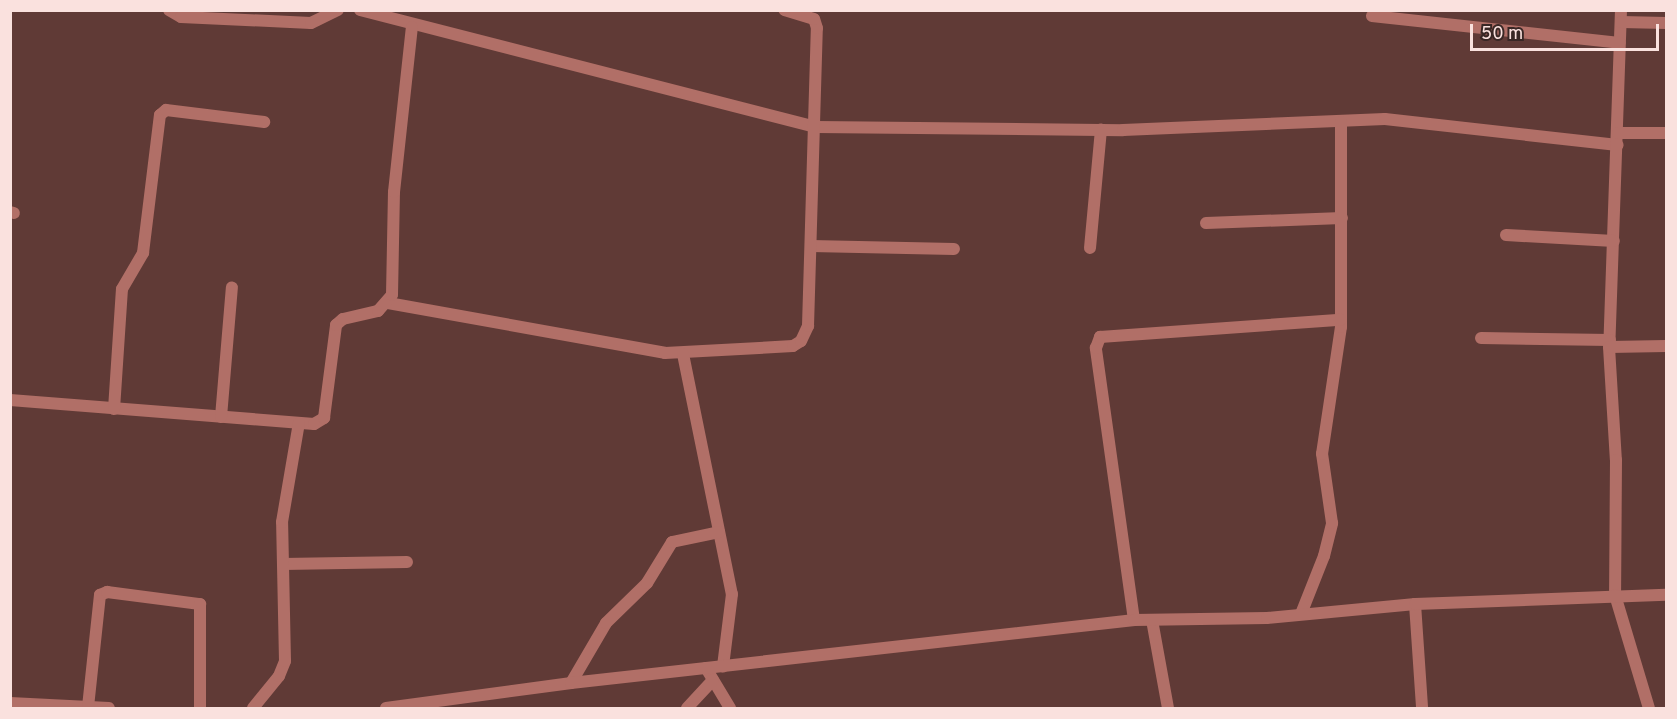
<!DOCTYPE html>
<html>
<head>
<meta charset="utf-8">
<style>
  body { margin:0 }
  #map { position:relative; width:1677px; height:719px; overflow:hidden; background:#603a36; font-family:Overpass,sans-serif }
  div>[style] { position:absolute }
  [style*='--x'] { left:calc(var(--x)*1px); top:calc(var(--y)*1px); width:calc(var(--w)*1px); rotate:calc(var(--a)*1deg) }
  .service>* { height:12px; margin:-6px; padding:0 6px; transform-origin:6px; border-radius:6px; background:#b16f67 }
  .minor>* { height:12px; margin:-6px; padding:0 6px; transform-origin:6px; border-radius:6px; background:#b16f67 }
  span { translate:-50% -50%; white-space:nowrap; text-align:center; line-height:1.15; -webkit-text-stroke:6px #392725; paint-order:stroke }
  .frame { position:absolute; inset:0; border:12px solid #fae1de; pointer-events:none }
  .scale { position:absolute; left:1470px; top:24px; width:189px; height:27px; box-sizing:border-box; border:3px solid #fae1de; border-top:0; padding-left:8px; font-size:18px; line-height:21px; white-space:nowrap; color:#fae1de; -webkit-text-stroke:4px #392725; paint-order:stroke }
</style>
</head>
<body>
<div id="map">
  <div class="service">
    <i style="--x:1090;--y:248;--w:119;--a:-84.7"></i>
  </div>
  <div class="minor">
    <i style="--x:169;--y:10;--w:14;--a:30"></i>
    <i style="--x:181;--y:17;--w:130;--a:2.6"></i>
    <i style="--x:311;--y:23;--w:30;--a:-26"></i>
    <i style="--x:360;--y:10;--w:471;--a:14.4"></i>
    <i style="--x:816;--y:127;--w:307;--a:0.6"></i>
    <i style="--x:1123;--y:130;--w:262;--a:-2.4"></i>
    <i style="--x:1385;--y:119;--w:234;--a:6.4"></i>
    <i style="--x:1621;--y:10;--w:337;--a:92"></i>
    <i style="--x:1609;--y:347;--w:113;--a:86.5"></i>
    <i style="--x:1616;--y:460;--w:135;--a:90.4"></i>
    <i style="--x:1615;--y:595;--w:118;--a:73.3"></i>
    <i style="--x:1372;--y:16;--w:249;--a:6.2"></i>
    <i style="--x:1621;--y:22;--w:45;--a:1.3"></i>
    <i style="--x:1618;--y:133;--w:48;--a:0"></i>
    <i style="--x:10;--y:212;--w:4;--a:14"></i>
    <i style="--x:1206;--y:223;--w:136;--a:-2.1"></i>
    <i style="--x:1506;--y:235;--w:108;--a:3.2"></i>
    <i style="--x:811;--y:246;--w:143;--a:1.2"></i>
    <i style="--x:388;--y:303;--w:281;--a:10.2"></i>
    <i style="--x:665;--y:353;--w:128;--a:-3.1"></i>
    <i style="--x:793;--y:346;--w:9;--a:-32"></i>
    <i style="--x:801;--y:341;--w:17;--a:-65"></i>
    <i style="--x:808;--y:326;--w:298;--a:-88.3"></i>
    <i style="--x:817;--y:28;--w:9;--a:-108"></i>
    <i style="--x:814;--y:19;--w:31;--a:-163"></i>
    <i style="--x:1481;--y:338;--w:129;--a:0.9"></i>
    <i style="--x:1609;--y:347;--w:57;--a:-1"></i>
    <i style="--x:683;--y:354;--w:245;--a:78.5"></i>
    <i style="--x:732;--y:594;--w:73;--a:97.1"></i>
    <i style="--x:10;--y:400;--w:305;--a:4.5"></i>
    <i style="--x:314;--y:424;--w:12;--a:-31"></i>
    <i style="--x:324;--y:418;--w:94;--a:-82.6"></i>
    <i style="--x:336;--y:325;--w:9;--a:-41"></i>
    <i style="--x:343;--y:319;--w:36;--a:-13"></i>
    <i style="--x:378;--y:311;--w:21;--a:-49"></i>
    <i style="--x:392;--y:295;--w:103;--a:-88.9"></i>
    <i style="--x:394;--y:192;--w:166;--a:-83.8"></i>
    <i style="--x:114;--y:409;--w:120;--a:-86.2"></i>
    <i style="--x:122;--y:289;--w:42;--a:-59.7"></i>
    <i style="--x:143;--y:253;--w:139;--a:-83"></i>
    <i style="--x:160;--y:115;--w:8;--a:-40"></i>
    <i style="--x:166;--y:110;--w:99;--a:7"></i>
    <i style="--x:221;--y:417;--w:130;--a:-85.2"></i>
    <i style="--x:283;--y:564;--w:124;--a:-0.9"></i>
    <i style="--x:1415;--y:604;--w:104;--a:86.1"></i>
    <i style="--x:1301;--y:614;--w:62;--a:-68.4"></i>
    <i style="--x:1324;--y:556;--w:34;--a:-76"></i>
    <i style="--x:1332;--y:523;--w:70;--a:-98.2"></i>
    <i style="--x:1322;--y:454;--w:128;--a:-81.5"></i>
    <i style="--x:1341;--y:327;--w:205;--a:-90"></i>
    <i style="--x:1134;--y:620;--w:275;--a:-98"></i>
    <i style="--x:1096;--y:348;--w:12;--a:-70"></i>
    <i style="--x:1100;--y:337;--w:241;--a:-4.1"></i>
    <i style="--x:1152;--y:620;--w:89;--a:79.7"></i>
    <i style="--x:706;--y:668;--w:47;--a:59"></i>
    <i style="--x:571;--y:683;--w:69;--a:-59.7"></i>
    <i style="--x:606;--y:623;--w:57;--a:-44.3"></i>
    <i style="--x:647;--y:583;--w:48;--a:-58.6"></i>
    <i style="--x:672;--y:542;--w:48;--a:-12"></i>
    <i style="--x:10;--y:703;--w:99;--a:2.9"></i>
    <i style="--x:88;--y:707;--w:113;--a:-83.9"></i>
    <i style="--x:100;--y:595;--w:8;--a:-23"></i>
    <i style="--x:107;--y:592;--w:94;--a:7.4"></i>
    <i style="--x:200;--y:604;--w:104;--a:90"></i>
    <i style="--x:253;--y:708;--w:41;--a:-50.9"></i>
    <i style="--x:279;--y:676;--w:16;--a:-68"></i>
    <i style="--x:285;--y:661;--w:139;--a:-91.2"></i>
    <i style="--x:282;--y:522;--w:100;--a:-80.3"></i>
    <i style="--x:386;--y:708;--w:187;--a:-7.7"></i>
    <i style="--x:571;--y:683;--w:567;--a:-6.38"></i>
    <i style="--x:1134;--y:620;--w:133;--a:-0.9"></i>
    <i style="--x:1267;--y:618;--w:149;--a:-5.4"></i>
    <i style="--x:1415;--y:604;--w:251;--a:-2.1"></i>
    <i style="--x:687;--y:708;--w:38;--a:-47"></i>
  </div>
  <div class="frame"></div>
  <div class="scale">50 m</div>
</div>
</body>
</html>
